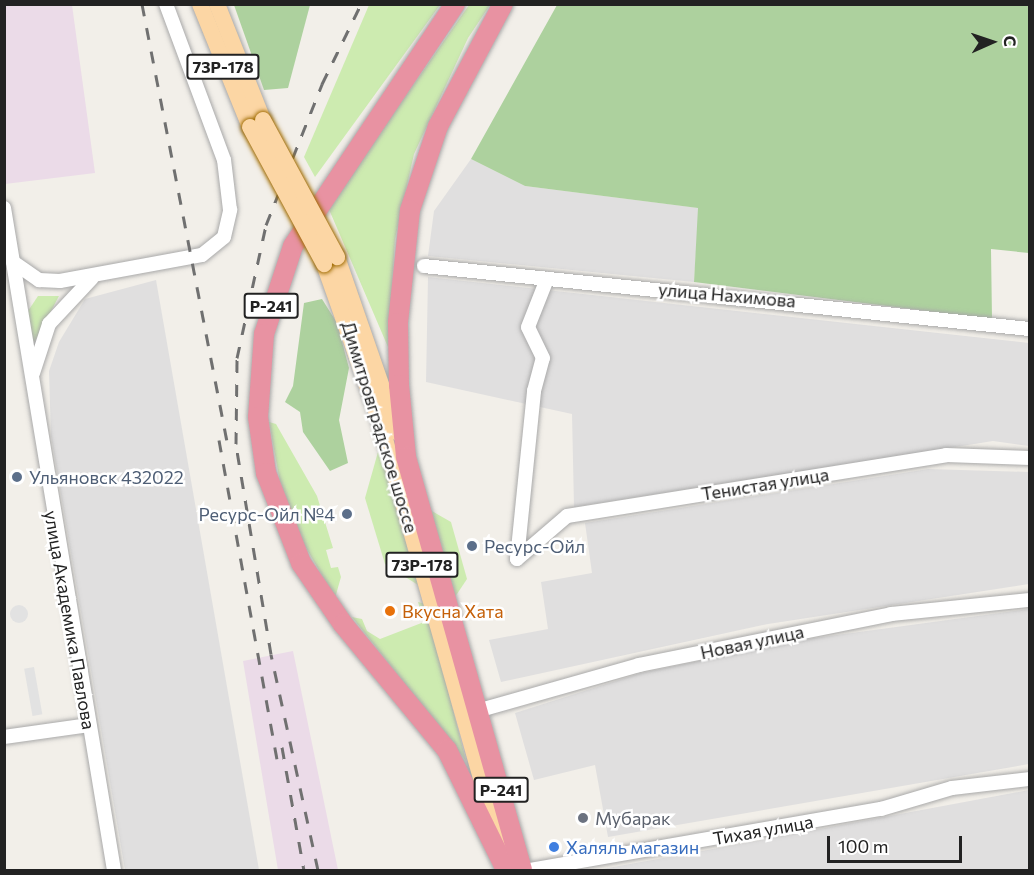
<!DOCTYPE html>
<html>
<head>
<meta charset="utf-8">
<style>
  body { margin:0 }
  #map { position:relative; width:1034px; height:875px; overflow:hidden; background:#f2efe9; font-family:Commissioner,sans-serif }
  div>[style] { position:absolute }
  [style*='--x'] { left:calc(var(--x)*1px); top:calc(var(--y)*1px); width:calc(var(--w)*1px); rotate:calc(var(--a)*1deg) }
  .residential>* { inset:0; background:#e0dfdf }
  .industrial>* { inset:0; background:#ebdbe8 }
  .grass>* { inset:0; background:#cdebb0 }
  .forest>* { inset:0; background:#add19e }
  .parking>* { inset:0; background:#e2e2e2; transform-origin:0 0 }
  .round { border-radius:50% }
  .roads { filter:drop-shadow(0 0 2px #a9a9a9) drop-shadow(0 0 2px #a9a9a9) }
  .minor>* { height:14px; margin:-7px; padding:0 7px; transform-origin:7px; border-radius:7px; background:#fff }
  .major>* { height:16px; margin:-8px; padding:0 8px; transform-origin:8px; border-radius:8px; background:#fcd6a4 }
  .highway>* { height:20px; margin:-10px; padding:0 10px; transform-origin:10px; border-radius:10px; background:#e892a2 }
  .rail>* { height:3px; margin-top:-1.5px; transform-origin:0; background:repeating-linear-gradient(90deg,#707070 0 12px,transparent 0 24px) }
  .bridges { filter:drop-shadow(0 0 2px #a06b00) drop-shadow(0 0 2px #a06b00) }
  .major-bridge>* { height:16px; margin:-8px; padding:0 8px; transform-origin:8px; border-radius:8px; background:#fcd6a4 }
  .dots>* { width:16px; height:16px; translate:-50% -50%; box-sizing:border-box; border:3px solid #fff; border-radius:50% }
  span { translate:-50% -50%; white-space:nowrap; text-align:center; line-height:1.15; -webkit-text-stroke:5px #fff; paint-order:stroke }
  .shield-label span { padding:2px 4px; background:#fff; border:2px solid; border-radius:4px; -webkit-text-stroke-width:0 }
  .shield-label { font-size:16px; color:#222; font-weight:700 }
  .street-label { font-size:18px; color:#222 }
  .service-label { font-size:18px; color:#4e5e75 }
  .left { translate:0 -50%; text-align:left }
  .right { translate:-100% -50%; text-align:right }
  .food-label { font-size:18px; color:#c56008 }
  .worship-label { font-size:18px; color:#5b616d }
  .shop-label { font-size:18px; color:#366cbe }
  .frame { position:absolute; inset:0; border:6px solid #222; pointer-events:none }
  .north { position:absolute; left:962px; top:12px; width:60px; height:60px; -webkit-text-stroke:4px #fff; paint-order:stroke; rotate:87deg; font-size:16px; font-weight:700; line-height:24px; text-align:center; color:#222 }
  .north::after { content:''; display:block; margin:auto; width:21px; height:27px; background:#222; clip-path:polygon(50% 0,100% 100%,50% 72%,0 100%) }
  .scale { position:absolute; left:827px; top:836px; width:135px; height:27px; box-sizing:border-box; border:3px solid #222; border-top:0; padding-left:8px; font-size:18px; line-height:21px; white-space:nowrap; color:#222; -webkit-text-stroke:4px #fff; paint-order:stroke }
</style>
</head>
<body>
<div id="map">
  <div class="residential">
    <i style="clip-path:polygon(471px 159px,525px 186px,699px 208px,694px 282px,428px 256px,434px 211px)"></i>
    <i style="clip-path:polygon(428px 277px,1029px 343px,1029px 446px,993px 441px,574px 507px,572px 414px,426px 382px)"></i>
    <i style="clip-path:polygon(156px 280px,259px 870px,125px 870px,51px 436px,49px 371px,59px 342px,85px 299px)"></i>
    <i style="clip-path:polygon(928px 469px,1029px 472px,1029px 584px,768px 624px,501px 682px,489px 640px,548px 629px,541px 582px,592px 573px,585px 523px)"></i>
    <i style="clip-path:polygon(1029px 609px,1029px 764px,608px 837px,595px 765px,534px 780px,515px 713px,641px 673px,800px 640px)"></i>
    <i style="clip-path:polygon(1029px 790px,1029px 870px,597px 870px,702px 851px)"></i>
  </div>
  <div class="industrial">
    <i style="clip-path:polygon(4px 5px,72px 5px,95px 173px,5px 184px)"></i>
    <i style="clip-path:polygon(293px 651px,338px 870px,278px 870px,243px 661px)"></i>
  </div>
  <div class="grass">
    <i style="clip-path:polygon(369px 5px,440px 5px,315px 177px,304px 157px)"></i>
    <i style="clip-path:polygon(469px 5px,490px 5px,468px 38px,414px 154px,395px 239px,388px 347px,328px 207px)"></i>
    <i style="clip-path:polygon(38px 296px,59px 296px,35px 341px,29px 341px,28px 311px)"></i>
    <i style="clip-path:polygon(269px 422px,276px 424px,317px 496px,333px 548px,326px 550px,331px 568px,338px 567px,341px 577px,335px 598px,301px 539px,280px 482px)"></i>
    <i style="clip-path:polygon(378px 452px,384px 455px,418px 585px,385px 564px,365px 498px)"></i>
    <i style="clip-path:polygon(430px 510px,451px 522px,467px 579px,455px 597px)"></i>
    <i style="clip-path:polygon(418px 602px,426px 604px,466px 761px,352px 617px,362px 619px,367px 631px,380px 639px,424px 622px)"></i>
  </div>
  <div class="forest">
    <i style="clip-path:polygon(234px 5px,310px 5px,288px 88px,264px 90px)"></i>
    <i style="clip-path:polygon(557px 5px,1029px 5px,1029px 253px,991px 249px,992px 319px,694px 282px,698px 208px,525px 186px,471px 159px)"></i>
    <i style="clip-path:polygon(322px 299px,337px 323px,349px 368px,339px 420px,348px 463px,330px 471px,303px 432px,300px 412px,285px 402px,293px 386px,304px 303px)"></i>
  </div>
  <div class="parking">
    <i class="round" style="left:10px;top:605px;width:18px;height:18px"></i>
    <i style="left:34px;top:667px;width:48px;height:10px;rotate:80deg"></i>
  </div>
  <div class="roads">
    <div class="minor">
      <i style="--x:4;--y:208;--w:671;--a:80.57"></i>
      <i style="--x:13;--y:262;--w:32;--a:35"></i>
      <i style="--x:39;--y:280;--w:21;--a:3"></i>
      <i style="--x:60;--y:281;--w:144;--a:-10.4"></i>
      <i style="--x:202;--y:255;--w:28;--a:-39"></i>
      <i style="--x:224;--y:237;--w:28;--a:-77"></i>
      <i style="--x:230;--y:210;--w:50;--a:-96.8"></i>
      <i style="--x:224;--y:160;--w:166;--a:-110.4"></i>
      <i style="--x:424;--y:266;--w:609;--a:5.94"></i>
      <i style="--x:33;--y:373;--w:52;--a:-71.9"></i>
      <i style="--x:49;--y:324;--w:63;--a:-46.9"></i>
      <i style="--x:517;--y:559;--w:66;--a:-40.7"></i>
      <i style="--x:567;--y:516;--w:384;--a:-9.1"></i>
      <i style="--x:946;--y:455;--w:84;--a:2"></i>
      <i style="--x:517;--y:559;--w:169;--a:-84.2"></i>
      <i style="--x:534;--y:391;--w:34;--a:-75"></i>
      <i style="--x:543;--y:358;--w:34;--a:-116"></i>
      <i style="--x:528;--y:327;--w:52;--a:-68.4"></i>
      <i style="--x:480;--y:710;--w:165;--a:-15.8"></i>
      <i style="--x:639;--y:665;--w:257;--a:-11.4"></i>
      <i style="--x:891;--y:614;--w:140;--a:-5.8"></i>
      <i style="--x:4;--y:737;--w:86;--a:-8"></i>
      <i style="--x:530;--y:870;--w:356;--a:-9.9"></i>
      <i style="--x:881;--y:809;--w:74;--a:-16.5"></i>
      <i style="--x:952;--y:788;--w:79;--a:-6.6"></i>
    </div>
    <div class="major">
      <i style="--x:200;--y:4;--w:133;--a:67.9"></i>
      <i style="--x:217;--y:4;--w:125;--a:68.4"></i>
      <i style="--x:337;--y:257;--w:186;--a:70.9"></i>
      <i style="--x:324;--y:264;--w:171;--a:70.5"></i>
      <i style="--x:381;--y:425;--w:437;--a:74.2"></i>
    </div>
    <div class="highway">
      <i style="--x:455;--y:4;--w:291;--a:123.8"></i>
      <i style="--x:293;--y:246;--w:93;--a:108.2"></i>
      <i style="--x:264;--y:334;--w:83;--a:94.1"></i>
      <i style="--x:258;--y:417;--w:57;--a:81.9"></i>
      <i style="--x:266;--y:473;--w:97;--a:68.7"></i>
      <i style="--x:301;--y:563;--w:74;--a:55.5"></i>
      <i style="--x:343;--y:624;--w:163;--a:50.5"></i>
      <i style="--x:447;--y:750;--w:134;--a:63.8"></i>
      <i style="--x:503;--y:4;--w:138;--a:118"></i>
      <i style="--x:438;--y:126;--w:89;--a:108.4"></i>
      <i style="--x:410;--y:210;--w:114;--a:96.1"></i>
      <i style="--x:398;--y:323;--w:62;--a:89.1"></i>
      <i style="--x:399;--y:385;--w:72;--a:84.4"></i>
      <i style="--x:406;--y:457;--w:429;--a:74.3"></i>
    </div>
  </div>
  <div class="rail">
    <i style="--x:142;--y:4;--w:455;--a:79"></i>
    <i style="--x:219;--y:440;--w:324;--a:79.7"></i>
    <i style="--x:282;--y:747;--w:125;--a:79.9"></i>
    <i style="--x:318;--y:870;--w:221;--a:-102.3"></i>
    <i style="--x:271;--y:654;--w:213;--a:-99.5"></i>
    <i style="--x:236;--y:444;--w:86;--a:-89.3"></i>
    <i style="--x:237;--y:358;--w:136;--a:-77.7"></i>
    <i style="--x:266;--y:225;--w:152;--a:-68.3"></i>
    <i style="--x:322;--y:84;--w:89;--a:-64"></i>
  </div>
  <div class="bridges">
    <div class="major-bridge">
      <i style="--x:263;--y:120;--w:156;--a:61.6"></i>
      <i style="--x:250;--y:127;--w:156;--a:61.6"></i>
    </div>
  </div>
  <div class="dots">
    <i style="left:17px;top:477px;background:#5c6f8a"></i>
    <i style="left:347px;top:514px;background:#5c6f8a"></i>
    <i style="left:472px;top:546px;background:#5c6f8a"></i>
    <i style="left:390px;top:611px;background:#e8710a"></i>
    <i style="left:583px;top:818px;background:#6b7280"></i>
    <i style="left:554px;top:847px;background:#3f7fe0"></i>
  </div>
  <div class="shield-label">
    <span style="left:223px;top:67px">73Р-178</span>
    <span style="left:271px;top:306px">Р-241</span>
    <span style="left:422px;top:565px">73Р-178</span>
    <span style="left:501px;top:790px">Р-241</span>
  </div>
  <div class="street-label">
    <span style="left:727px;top:295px;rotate:5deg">улица Нахимова</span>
    <span style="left:380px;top:427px;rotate:73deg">Димитровградское шоссе</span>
    <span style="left:765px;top:484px;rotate:-9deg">Тенистая улица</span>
    <span style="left:70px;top:620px;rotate:80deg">улица Академика Павлова</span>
    <span style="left:752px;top:642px;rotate:-12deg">Новая улица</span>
    <span style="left:763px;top:830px;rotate:-10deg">Тихая улица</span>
  </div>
  <div class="service-label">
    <span class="left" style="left:29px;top:477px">Ульяновск 432022</span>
    <span class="right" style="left:335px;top:514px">Ресурс-Ойл №4</span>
    <span class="left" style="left:484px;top:546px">Ресурс-Ойл</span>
  </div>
  <div class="food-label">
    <span class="left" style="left:402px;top:611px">Вкусна Хата</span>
  </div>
  <div class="worship-label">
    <span class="left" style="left:595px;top:818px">Мубарак</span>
  </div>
  <div class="shop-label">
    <span class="left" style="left:566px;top:847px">Халяль магазин</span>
  </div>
  <div class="frame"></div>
  <div class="north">С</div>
  <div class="scale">100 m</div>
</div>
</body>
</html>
